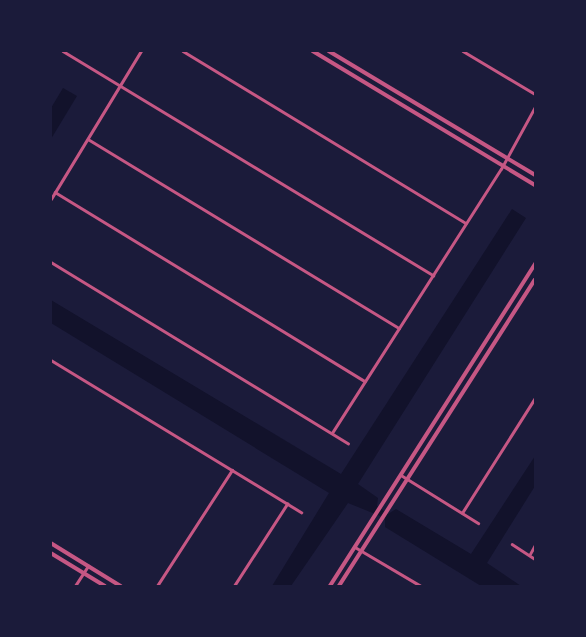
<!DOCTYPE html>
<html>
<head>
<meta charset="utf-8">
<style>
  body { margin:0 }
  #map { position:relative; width:586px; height:637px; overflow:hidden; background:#1b1b3a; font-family:"Varela Round",sans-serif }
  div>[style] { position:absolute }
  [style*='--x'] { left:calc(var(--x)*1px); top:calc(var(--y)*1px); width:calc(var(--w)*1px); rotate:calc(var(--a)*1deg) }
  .water>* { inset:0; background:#12122b }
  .minor>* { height:2.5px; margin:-1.25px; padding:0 1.25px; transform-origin:1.25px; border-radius:1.25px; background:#c65784 }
  .tertiary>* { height:3.5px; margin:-1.75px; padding:0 1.75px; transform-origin:1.75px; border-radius:1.75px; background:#c65784 }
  span { translate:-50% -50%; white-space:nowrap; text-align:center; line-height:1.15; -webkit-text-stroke:5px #1b1b3a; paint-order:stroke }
  .frame { position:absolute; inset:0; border:52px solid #1b1b3a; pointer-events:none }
</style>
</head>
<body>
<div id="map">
  <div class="water">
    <i style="clip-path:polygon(63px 88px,77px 96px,51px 139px,51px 108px)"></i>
    <i style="clip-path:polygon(512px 209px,526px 218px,358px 484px,378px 498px,377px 506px,388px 514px,396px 509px,471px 554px,535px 456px,535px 486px,487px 563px,521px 586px,481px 586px,385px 527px,385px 518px,348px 503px,291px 586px,272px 586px,329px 493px,51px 323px,51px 300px,341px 474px)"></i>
  </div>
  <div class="minor">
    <i style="--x:63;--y:51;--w:433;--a:31.2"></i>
    <i style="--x:183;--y:51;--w:331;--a:31.3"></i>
    <i style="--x:463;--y:51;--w:84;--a:30.8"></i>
    <i style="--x:88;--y:139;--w:364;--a:31.3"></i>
    <i style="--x:55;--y:192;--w:363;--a:31.4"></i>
    <i style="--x:51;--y:199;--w:173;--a:-58.7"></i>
    <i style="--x:51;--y:262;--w:348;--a:31.4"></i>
    <i style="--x:51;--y:360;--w:293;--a:31.3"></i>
    <i style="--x:332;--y:433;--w:313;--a:-57.4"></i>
    <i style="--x:501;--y:169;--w:71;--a:-61.3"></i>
    <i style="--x:401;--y:475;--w:91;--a:31.9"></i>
    <i style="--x:462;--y:513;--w:136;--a:-57.6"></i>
    <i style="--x:512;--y:544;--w:27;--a:33"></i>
    <i style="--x:355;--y:547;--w:77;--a:30.6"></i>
    <i style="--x:530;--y:554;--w:10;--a:-61"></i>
    <i style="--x:75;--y:586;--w:24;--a:-57"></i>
    <i style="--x:157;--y:586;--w:138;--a:-57.1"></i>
    <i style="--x:234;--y:586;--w:98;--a:-57.1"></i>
  </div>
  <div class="tertiary">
    <i style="--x:313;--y:51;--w:259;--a:31.1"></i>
    <i style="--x:329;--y:51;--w:240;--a:31"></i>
    <i style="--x:51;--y:543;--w:82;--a:31.6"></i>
    <i style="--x:51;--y:553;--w:63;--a:31.4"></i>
    <i style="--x:330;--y:586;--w:382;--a:-57.5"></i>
    <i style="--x:339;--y:586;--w:363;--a:-57.4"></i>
  </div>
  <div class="frame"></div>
</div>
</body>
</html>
